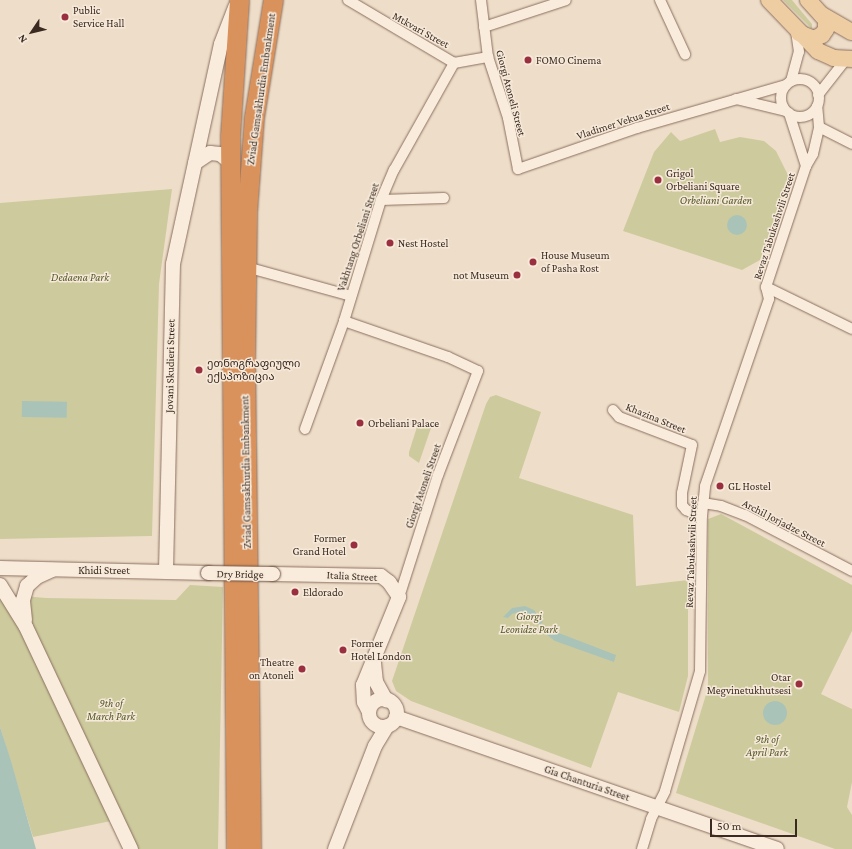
<!DOCTYPE html>
<html>
<head>
<meta charset="utf-8">
<style>
  body { margin:0 }
  #map { position:relative; width:852px; height:849px; overflow:hidden; background:#eedec9; font-family:"Crimson Pro","Noto Sans Georgian",serif }
  div>[style] { position:absolute }
  [style*='--x'] { left:calc(var(--x)*1px); top:calc(var(--y)*1px); width:calc(var(--w)*1px); rotate:calc(var(--a)*1deg) }
  .green>* { inset:0; background:#cdcb9d }
  .water>* { inset:0; background:#aac3b8; transform-origin:0 0 }
  .round { border-radius:50% }
  .roads { filter:drop-shadow(0 0 1px #8b6f5e) drop-shadow(0 0 1px #8b6f5e) }
  .street>* { height:10px; margin:-5px; padding:0 5px; transform-origin:5px; border-radius:5px; background:#f9ecdd }
  .street>.ring { margin:-5px; padding:0; box-sizing:content-box; background:none; border:10px solid #f9ecdd; border-radius:50% }
  .secondary>* { height:14px; margin:-7px; padding:0 7px; transform-origin:7px; border-radius:7px; background:#f9ecdd }
  .secondary>.ring { margin:-7px; padding:0; box-sizing:content-box; background:none; border:14px solid #f9ecdd; border-radius:50% }
  .primary>* { height:16px; margin:-8px; padding:0 8px; transform-origin:8px; border-radius:8px; background:#efcda3 }
  .highway>* { height:19px; margin:-9.5px; padding:0 9.5px; transform-origin:9.5px; border-radius:9.5px; background:#da925d }
  .bridges { filter:drop-shadow(0 0 1px #6d5141) drop-shadow(0 0 1px #6d5141) }
  .secondary-bridge>* { height:14px; margin:-7px; padding:0 7px; transform-origin:7px; border-radius:7px; background:#f9ecdd }
  .dots>* { width:11px; height:11px; translate:-50% -50%; box-sizing:border-box; border:2px solid #f6e9d9; border-radius:50% }
  span { translate:-50% -50%; white-space:nowrap; text-align:center; line-height:1.15; -webkit-text-stroke:3px #f6e9d9; paint-order:stroke }
  .poi-label { font-size:11px; color:#3b2a21 }
  .left { translate:0 -50%; text-align:left }
  .right { translate:-100% -50%; text-align:right }
  .street-label { font-size:11px; color:#3b2a21 }
  .park-label { font-size:11px; color:#525728; font-style:italic }
  .north { position:absolute; left:12px; top:12px; width:40px; height:40px; -webkit-text-stroke:3px #f6e9d9; paint-order:stroke; rotate:235deg; font-size:11px; font-weight:700; line-height:16px; text-align:center; color:#3b2a21 }
  .north::after { content:''; display:block; margin:auto; width:14px; height:18px; background:#3b2a21; clip-path:polygon(50% 0,100% 100%,50% 72%,0 100%) }
  .scale { position:absolute; left:710px; top:819px; width:87px; height:18px; box-sizing:border-box; border:2px solid #3b2a21; border-top:0; padding-left:5px; font-size:12px; line-height:14px; white-space:nowrap; color:#3b2a21; -webkit-text-stroke:3px #f6e9d9; paint-order:stroke }
</style>
</head>
<body>
<div id="map">
  <div class="green">
    <i style="clip-path:polygon(783px 0,792px 0,812px 24px,812px 29px)"></i>
    <i style="clip-path:polygon(715px 129px,720px 142px,740px 137px,764px 141px,776px 151px,789px 177px,760px 260px,742px 270px,623px 231px,654px 152px,671px 132px,680px 141px)"></i>
    <i style="clip-path:polygon(172px 189px,159px 284px,152px 536px,0 539px,0 203px)"></i>
    <i style="clip-path:polygon(496px 395px,541px 412px,519px 478px,633px 515px,636px 586px,688px 580px,688px 676px,679px 712px,618px 692px,591px 768px,411px 701px,396px 691px,392px 681px,486px 404px,490px 397px)"></i>
    <i style="clip-path:polygon(423px 424px,432px 425px,419px 463px,409px 456px,409px 452px,417px 427px)"></i>
    <i style="clip-path:polygon(721px 514px,852px 585px,852px 631px,821px 694px,852px 709px,852px 782px,847px 807px,852px 815px,852px 849px,835px 849px,676px 793px,708px 688px,708px 519px)"></i>
    <i style="clip-path:polygon(190px 585px,223px 587px,218px 849px,125px 849px,111px 821px,33px 837px,0 727px,0 594px,46px 598px,176px 600px)"></i>
  </div>
  <div class="water">
    <i class="round" style="left:727px;top:215px;width:20px;height:20px"></i>
    <i style="left:22px;top:401px;width:45px;height:16px;rotate:1deg"></i>
    <i style="clip-path:polygon(525px 606px,534px 610px,543px 622px,539px 625px,533px 616px,522px 611px,512px 614px,508px 618px,503px 617px,512px 608px)"></i>
    <i style="clip-path:polygon(551px 630px,616px 655px,614px 662px,555px 641px,546px 634px)"></i>
    <i class="round" style="left:763px;top:701px;width:24px;height:24px"></i>
    <i style="clip-path:polygon(0 727px,11px 761px,36px 849px,0 849px)"></i>
  </div>
  <div class="roads">
    <div class="street">
      <i style="--x:348;--y:0;--w:123;--a:30.7"></i>
      <i style="--x:454;--y:63;--w:35;--a:-10"></i>
      <i style="--x:481;--y:0;--w:57;--a:83"></i>
      <i style="--x:488;--y:57;--w:64;--a:71.8"></i>
      <i style="--x:508;--y:118;--w:52;--a:78.9"></i>
      <i style="--x:518;--y:169;--w:126;--a:-19"></i>
      <i style="--x:637;--y:128;--w:155;--a:-16.1"></i>
      <i style="--x:660;--y:0;--w:60;--a:65.2"></i>
      <i style="--x:484;--y:27;--w:86;--a:-18.2"></i>
      <i class="ring" style="left:781px;top:79px;width:28px;height:28px"></i>
      <i style="--x:791;--y:81;--w:30;--a:-75"></i>
      <i style="--x:799;--y:52;--w:21;--a:-98"></i>
      <i style="--x:818;--y:95;--w:47;--a:-51.9"></i>
      <i style="--x:736;--y:99;--w:51;--a:13.5"></i>
      <i style="--x:789;--y:113;--w:56;--a:72.2"></i>
      <i style="--x:819;--y:127;--w:37;--a:27"></i>
      <i style="--x:381;--y:200;--w:63;--a:-1.8"></i>
      <i style="--x:246;--y:267;--w:109;--a:15.4"></i>
      <i style="--x:766;--y:287;--w:96;--a:26"></i>
      <i style="--x:344;--y:321;--w:110;--a:19.1"></i>
      <i style="--x:448;--y:357;--w:33;--a:25"></i>
      <i style="--x:478;--y:371;--w:111;--a:111"></i>
      <i style="--x:438;--y:475;--w:128;--a:107.7"></i>
      <i style="--x:613;--y:410;--w:9;--a:49"></i>
      <i style="--x:619;--y:417;--w:78;--a:21"></i>
      <i style="--x:692;--y:445;--w:49;--a:101.8"></i>
      <i style="--x:682;--y:493;--w:12;--a:90"></i>
      <i style="--x:682;--y:505;--w:6;--a:51"></i>
      <i style="--x:686;--y:510;--w:17;--a:21"></i>
      <i style="--x:305;--y:429;--w:115;--a:-70.1"></i>
      <i style="--x:344;--y:321;--w:127;--a:-73"></i>
      <i style="--x:381;--y:200;--w:33;--a:-67"></i>
      <i style="--x:394;--y:170;--w:123;--a:-60.7"></i>
      <i style="--x:703;--y:503;--w:18;--a:9"></i>
      <i style="--x:721;--y:506;--w:26;--a:21"></i>
      <i style="--x:745;--y:515;--w:121;--a:27.6"></i>
      <i style="--x:642;--y:849;--w:31;--a:-73"></i>
      <i style="--x:651;--y:819;--w:31;--a:-63"></i>
      <i style="--x:665;--y:791;--w:125;--a:-73.7"></i>
      <i style="--x:700;--y:671;--w:155;--a:-89.3"></i>
      <i style="--x:702;--y:516;--w:30;--a:-84"></i>
      <i style="--x:705;--y:486;--w:198;--a:-71.1"></i>
      <i style="--x:769;--y:299;--w:12;--a:-104"></i>
      <i style="--x:766;--y:287;--w:127;--a:-71.7"></i>
      <i style="--x:806;--y:166;--w:14;--a:-60"></i>
      <i style="--x:813;--y:154;--w:28;--a:-77"></i>
      <i style="--x:819;--y:127;--w:21;--a:-95"></i>
    </div>
    <div class="secondary">
      <i style="--x:195;--y:163;--w:18;--a:-34"></i>
      <i style="--x:210;--y:153;--w:10;--a:6"></i>
      <i style="--x:220;--y:154;--w:14;--a:39"></i>
      <i style="--x:0;--y:568;--w:208;--a:1.4"></i>
      <i style="--x:166;--y:571;--w:307;--a:-88.7"></i>
      <i style="--x:173;--y:264;--w:225;--a:-77.7"></i>
      <i style="--x:221;--y:44;--w:40;--a:-69"></i>
      <i style="--x:273;--y:574;--w:108;--a:1.1"></i>
      <i style="--x:381;--y:576;--w:10;--a:37"></i>
      <i style="--x:389;--y:582;--w:18;--a:56"></i>
      <i style="--x:399;--y:597;--w:95;--a:112.2"></i>
      <i style="--x:363;--y:685;--w:17;--a:87"></i>
      <i style="--x:364;--y:702;--w:11;--a:63"></i>
      <i style="--x:0;--y:585;--w:49;--a:58.2"></i>
      <i style="--x:26;--y:627;--w:246;--a:64.7"></i>
      <i style="--x:25;--y:620;--w:20;--a:-96"></i>
      <i style="--x:23;--y:600;--w:15;--a:-74"></i>
      <i style="--x:27;--y:586;--w:13;--a:-42"></i>
      <i style="--x:37;--y:577;--w:17;--a:-25"></i>
      <i style="--x:374;--y:663;--w:19;--a:84"></i>
      <i style="--x:376;--y:682;--w:21;--a:61"></i>
      <i class="ring" style="left:369px;top:699px;width:14px;height:14px"></i>
      <i style="--x:396;--y:717;--w:403;--a:19.1"></i>
      <i style="--x:335;--y:849;--w:110;--a:-68.8"></i>
      <i style="--x:375;--y:746;--w:23;--a:-59"></i>
    </div>
    <div class="primary">
      <i style="--x:769;--y:0;--w:71;--a:46.1"></i>
      <i style="--x:818;--y:51;--w:17;--a:24"></i>
      <i style="--x:834;--y:58;--w:18;--a:3"></i>
      <i style="--x:822;--y:15;--w:34;--a:30"></i>
      <i style="--x:799;--y:33;--w:16;--a:22"></i>
      <i style="--x:814;--y:39;--w:9;--a:-27"></i>
      <i style="--x:822;--y:35;--w:7;--a:-56"></i>
      <i style="--x:826;--y:29;--w:9;--a:-90"></i>
      <i style="--x:826;--y:20;--w:27;--a:-132"></i>
    </div>
    <div class="highway">
      <i style="--x:236;--y:849;--w:713;--a:-90.48"></i>
      <i style="--x:230;--y:136;--w:136;--a:-86.2"></i>
      <i style="--x:251;--y:849;--w:490;--a:-90.7"></i>
      <i style="--x:245;--y:359;--w:147;--a:-89.2"></i>
      <i style="--x:247;--y:212;--w:95;--a:-85.8"></i>
      <i style="--x:254;--y:117;--w:119;--a:-80.8"></i>
    </div>
  </div>
  <div class="bridges">
    <div class="secondary-bridge">
      <i style="--x:208;--y:573;--w:65;--a:0.9"></i>
    </div>
  </div>
  <div class="dots">
    <i style="left:65px;top:17px;background:#992f3f"></i>
    <i style="left:528px;top:60px;background:#992f3f"></i>
    <i style="left:658px;top:180px;background:#992f3f"></i>
    <i style="left:390px;top:243px;background:#992f3f"></i>
    <i style="left:533px;top:262px;background:#992f3f"></i>
    <i style="left:517px;top:275px;background:#992f3f"></i>
    <i style="left:199px;top:370px;background:#992f3f"></i>
    <i style="left:360px;top:423px;background:#992f3f"></i>
    <i style="left:720px;top:486px;background:#992f3f"></i>
    <i style="left:354px;top:545px;background:#992f3f"></i>
    <i style="left:295px;top:592px;background:#992f3f"></i>
    <i style="left:343px;top:650px;background:#992f3f"></i>
    <i style="left:302px;top:669px;background:#992f3f"></i>
    <i style="left:799px;top:684px;background:#992f3f"></i>
  </div>
  <div class="poi-label">
    <span class="left" style="left:73px;top:17px">Public<br>Service Hall</span>
    <span class="left" style="left:536px;top:60px">FOMO Cinema</span>
    <span class="left" style="left:666px;top:180px">Grigol<br>Orbeliani Square</span>
    <span class="left" style="left:398px;top:243px">Nest Hostel</span>
    <span class="left" style="left:541px;top:262px">House Museum<br>of Pasha Rost</span>
    <span class="right" style="left:509px;top:275px">not Museum</span>
    <span class="left" style="left:207px;top:370px">ეთნოგრაფიული<br>ექსპოზიცია</span>
    <span class="left" style="left:368px;top:423px">Orbeliani Palace</span>
    <span class="left" style="left:728px;top:486px">GL Hostel</span>
    <span class="right" style="left:346px;top:545px">Former<br>Grand Hotel</span>
    <span class="left" style="left:303px;top:592px">Eldorado</span>
    <span class="left" style="left:351px;top:650px">Former<br>Hotel London</span>
    <span class="right" style="left:294px;top:669px">Theatre<br>on Atoneli</span>
    <span class="right" style="left:791px;top:684px">Otar<br>Megvinetukhutsesi</span>
  </div>
  <div class="street-label">
    <span style="left:421px;top:30px;rotate:29deg">Mtkvari Street</span>
    <span style="left:261px;top:89px;rotate:-82deg">Zviad Gamsakhurdia Embankment</span>
    <span style="left:511px;top:93px;rotate:75deg">Giorgi Atoneli Street</span>
    <span style="left:623px;top:121px;rotate:-18deg">Vladimer Vekua Street</span>
    <span style="left:774px;top:226px;rotate:-72deg">Revaz Tabukashvili Street</span>
    <span style="left:358px;top:237px;rotate:-72deg">Vakhtang Orbeliani Street</span>
    <span style="left:170px;top:366px;rotate:-89deg">Jovani Skudieri Street</span>
    <span style="left:656px;top:418px;rotate:22deg">Khazina Street</span>
    <span style="left:246px;top:472px;rotate:-91deg">Zviad Gamsakhurdia Embankment</span>
    <span style="left:423px;top:486px;rotate:-71deg">Giorgi Atoneli Street</span>
    <span style="left:784px;top:523px;rotate:27deg">Archil Jorjadze Street</span>
    <span style="left:691px;top:552px;rotate:-88deg">Revaz Tabukashvili Street</span>
    <span style="left:104px;top:570px">Khidi Street</span>
    <span style="left:240px;top:574px;rotate:1deg">Dry Bridge</span>
    <span style="left:352px;top:576px;rotate:3deg">Italia Street</span>
    <span style="left:587px;top:783px;rotate:19deg">Gia Chanturia Street</span>
  </div>
  <div class="park-label">
    <span style="left:716px;top:200px">Orbeliani Garden</span>
    <span style="left:80px;top:277px">Dedaena Park</span>
    <span style="left:529px;top:623px">Giorgi<br>Leonidze Park</span>
    <span style="left:111px;top:710px">9th of<br>March Park</span>
    <span style="left:767px;top:746px">9th of<br>April Park</span>
  </div>
  <div class="north">N</div>
  <div class="scale">50 m</div>
</div>
</body>
</html>
